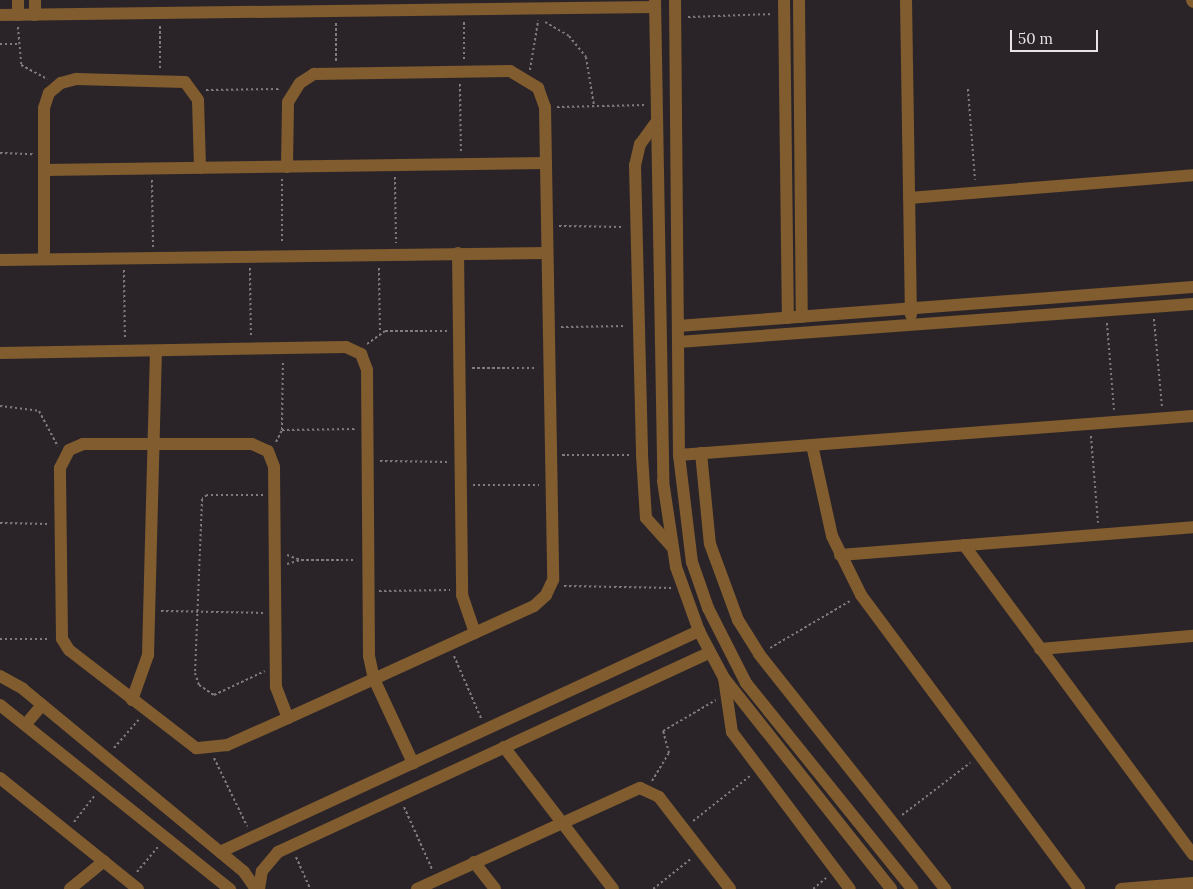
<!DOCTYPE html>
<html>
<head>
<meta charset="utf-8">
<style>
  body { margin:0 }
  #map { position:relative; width:1193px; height:889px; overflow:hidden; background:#2a2429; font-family:Lora,serif }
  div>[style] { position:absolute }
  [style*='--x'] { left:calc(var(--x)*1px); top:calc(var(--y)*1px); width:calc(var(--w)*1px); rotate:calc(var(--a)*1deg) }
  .path>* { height:2px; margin-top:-1px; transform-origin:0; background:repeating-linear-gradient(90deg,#807b7f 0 2.5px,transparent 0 5px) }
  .minor>* { height:12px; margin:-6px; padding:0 6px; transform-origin:6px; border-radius:6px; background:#805c2f }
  span { translate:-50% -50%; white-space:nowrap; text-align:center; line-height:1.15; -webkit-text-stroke:4px #2a2429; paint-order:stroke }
  .scale { position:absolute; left:1010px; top:30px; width:88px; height:22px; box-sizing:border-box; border:2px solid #e7e3e6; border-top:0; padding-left:6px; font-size:15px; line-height:18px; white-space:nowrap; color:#e7e3e6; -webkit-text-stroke:4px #2a2429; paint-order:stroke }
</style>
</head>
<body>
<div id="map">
  <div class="path">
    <i style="--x:688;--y:17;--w:85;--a:-2"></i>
    <i style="--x:464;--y:22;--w:37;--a:90"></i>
    <i style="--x:545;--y:22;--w:28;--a:30"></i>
    <i style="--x:569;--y:36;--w:27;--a:51"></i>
    <i style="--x:586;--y:57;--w:50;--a:80.7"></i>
    <i style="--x:160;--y:26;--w:42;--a:90"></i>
    <i style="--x:18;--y:27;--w:38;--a:85"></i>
    <i style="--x:21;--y:65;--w:30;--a:28"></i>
    <i style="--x:0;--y:44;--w:19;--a:0"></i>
    <i style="--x:336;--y:61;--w:38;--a:-90"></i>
    <i style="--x:530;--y:70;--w:50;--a:-80.7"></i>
    <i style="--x:460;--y:84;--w:68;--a:89.2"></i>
    <i style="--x:968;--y:89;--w:91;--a:85.6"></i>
    <i style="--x:206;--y:90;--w:75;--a:-0.8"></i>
    <i style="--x:557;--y:107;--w:88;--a:-1.3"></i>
    <i style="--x:0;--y:153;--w:33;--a:2"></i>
    <i style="--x:395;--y:177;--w:66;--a:89.1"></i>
    <i style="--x:282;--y:179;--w:65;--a:90"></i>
    <i style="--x:152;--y:180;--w:67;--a:89.1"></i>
    <i style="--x:559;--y:226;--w:65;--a:0.9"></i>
    <i style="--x:250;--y:268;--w:70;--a:89.2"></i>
    <i style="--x:379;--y:268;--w:63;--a:89.1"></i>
    <i style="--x:124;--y:270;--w:68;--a:89.2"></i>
    <i style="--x:1154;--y:319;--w:88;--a:84.8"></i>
    <i style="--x:1107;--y:323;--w:87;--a:85.4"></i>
    <i style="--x:561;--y:327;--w:65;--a:-0.9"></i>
    <i style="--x:367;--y:344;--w:22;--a:-36"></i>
    <i style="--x:385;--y:331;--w:62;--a:0"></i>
    <i style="--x:472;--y:368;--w:65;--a:0"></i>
    <i style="--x:0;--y:406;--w:39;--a:7"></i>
    <i style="--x:39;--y:411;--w:40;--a:62"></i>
    <i style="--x:282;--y:430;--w:73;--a:-0.8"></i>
    <i style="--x:1091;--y:436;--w:87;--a:85.4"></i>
    <i style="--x:276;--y:442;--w:13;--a:-63"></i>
    <i style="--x:282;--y:430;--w:69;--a:-89.2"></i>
    <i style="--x:562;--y:455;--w:67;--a:0"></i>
    <i style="--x:380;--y:461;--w:68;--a:0.8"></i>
    <i style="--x:473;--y:485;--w:66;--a:0"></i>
    <i style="--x:263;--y:495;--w:56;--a:180"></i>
    <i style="--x:207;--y:495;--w:6;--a:141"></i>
    <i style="--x:202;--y:499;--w:174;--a:92.3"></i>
    <i style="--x:195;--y:673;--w:13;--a:72"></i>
    <i style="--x:199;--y:685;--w:18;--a:34"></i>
    <i style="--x:214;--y:695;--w:56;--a:-25.2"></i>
    <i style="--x:0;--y:523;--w:48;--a:1.2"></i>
    <i style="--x:287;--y:555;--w:15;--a:20"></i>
    <i style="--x:301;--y:560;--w:55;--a:0"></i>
    <i style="--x:287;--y:564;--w:15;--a:-16"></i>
    <i style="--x:564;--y:586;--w:108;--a:1.1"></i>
    <i style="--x:379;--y:591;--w:71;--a:-0.8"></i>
    <i style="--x:161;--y:611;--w:103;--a:1.1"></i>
    <i style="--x:0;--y:639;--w:50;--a:0"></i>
    <i style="--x:770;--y:648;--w:93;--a:-30.4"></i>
    <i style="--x:454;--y:656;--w:68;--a:66.5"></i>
    <i style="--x:114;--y:748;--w:38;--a:-49"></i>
    <i style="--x:214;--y:758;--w:76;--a:64.1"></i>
    <i style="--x:652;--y:781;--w:33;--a:-59"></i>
    <i style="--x:669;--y:753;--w:23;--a:-105"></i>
    <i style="--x:663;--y:731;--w:61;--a:-30.3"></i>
    <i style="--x:404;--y:807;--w:68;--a:65.7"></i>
    <i style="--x:902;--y:815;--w:86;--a:-37.4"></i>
    <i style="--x:693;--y:821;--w:73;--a:-38.3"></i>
    <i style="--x:74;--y:822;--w:33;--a:-52"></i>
    <i style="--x:296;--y:857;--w:35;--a:66"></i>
    <i style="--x:137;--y:872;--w:33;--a:-50"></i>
    <i style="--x:653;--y:889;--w:50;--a:-38.5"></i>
    <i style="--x:813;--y:889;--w:17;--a:-40"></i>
  </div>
  <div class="minor">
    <i style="--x:18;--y:0;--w:15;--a:90"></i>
    <i style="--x:655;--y:0;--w:481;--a:89"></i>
    <i style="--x:663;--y:481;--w:87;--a:81.4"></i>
    <i style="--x:676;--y:567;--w:68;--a:70.2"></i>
    <i style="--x:699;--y:631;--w:53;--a:62"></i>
    <i style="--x:724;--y:678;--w:269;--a:51.6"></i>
    <i style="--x:675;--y:0;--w:455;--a:89.5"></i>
    <i style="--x:679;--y:455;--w:108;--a:83.1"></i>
    <i style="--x:692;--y:562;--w:49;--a:70.8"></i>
    <i style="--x:708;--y:608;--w:84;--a:63.1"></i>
    <i style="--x:746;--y:683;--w:265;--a:51.1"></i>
    <i style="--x:784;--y:0;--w:318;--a:89.3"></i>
    <i style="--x:799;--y:0;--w:317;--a:89.5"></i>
    <i style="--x:906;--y:0;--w:315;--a:89.1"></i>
    <i style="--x:1192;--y:0;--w:2;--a:63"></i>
    <i style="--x:0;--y:15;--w:655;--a:-0.7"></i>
    <i style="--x:35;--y:15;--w:15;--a:-90"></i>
    <i style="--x:657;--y:121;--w:29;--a:126"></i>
    <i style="--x:640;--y:144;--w:22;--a:103"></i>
    <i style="--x:635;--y:165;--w:290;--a:88.6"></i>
    <i style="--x:642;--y:455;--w:63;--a:86.4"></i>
    <i style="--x:646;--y:518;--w:38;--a:48"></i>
    <i style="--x:287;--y:167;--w:65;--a:-89.1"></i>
    <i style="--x:288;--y:102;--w:22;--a:-58"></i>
    <i style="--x:300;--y:83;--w:17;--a:-33"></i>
    <i style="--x:314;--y:74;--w:196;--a:-0.9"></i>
    <i style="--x:510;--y:71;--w:33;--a:31"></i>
    <i style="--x:538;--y:88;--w:20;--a:70"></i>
    <i style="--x:545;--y:107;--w:473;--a:89"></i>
    <i style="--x:553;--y:580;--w:17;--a:115"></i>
    <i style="--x:546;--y:595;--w:16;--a:137"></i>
    <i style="--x:534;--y:606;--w:176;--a:155.5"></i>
    <i style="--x:374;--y:679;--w:94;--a:155.6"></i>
    <i style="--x:288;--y:718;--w:67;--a:156.1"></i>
    <i style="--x:227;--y:745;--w:31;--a:174"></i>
    <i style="--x:196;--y:748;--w:160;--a:-142.3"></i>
    <i style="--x:69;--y:650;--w:13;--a:-122"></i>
    <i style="--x:62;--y:639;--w:171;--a:-90.7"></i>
    <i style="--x:60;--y:468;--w:20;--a:-63"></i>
    <i style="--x:69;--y:450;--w:15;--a:-23"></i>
    <i style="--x:83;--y:444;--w:169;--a:0"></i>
    <i style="--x:252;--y:444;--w:17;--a:24"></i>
    <i style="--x:268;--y:451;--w:17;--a:69"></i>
    <i style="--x:274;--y:467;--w:220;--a:89.5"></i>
    <i style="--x:276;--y:687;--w:33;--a:69"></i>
    <i style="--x:44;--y:170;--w:502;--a:-0.8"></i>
    <i style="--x:909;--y:198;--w:285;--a:-4.6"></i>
    <i style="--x:458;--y:253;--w:342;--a:89.3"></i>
    <i style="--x:462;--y:595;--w:40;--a:71.1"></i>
    <i style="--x:44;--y:259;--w:151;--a:-90"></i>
    <i style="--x:44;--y:108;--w:16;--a:-72"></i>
    <i style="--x:49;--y:93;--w:16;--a:-40"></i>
    <i style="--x:61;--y:83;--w:16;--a:-15"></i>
    <i style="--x:76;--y:79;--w:109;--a:1.6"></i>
    <i style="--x:185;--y:82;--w:22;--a:54"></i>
    <i style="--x:198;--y:100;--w:68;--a:88.3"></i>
    <i style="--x:0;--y:260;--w:547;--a:-0.73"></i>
    <i style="--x:678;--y:326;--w:516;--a:-4.33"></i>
    <i style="--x:678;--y:342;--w:516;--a:-4.22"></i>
    <i style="--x:0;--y:353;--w:346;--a:-1"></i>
    <i style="--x:346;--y:347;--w:17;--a:25"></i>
    <i style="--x:361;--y:354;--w:17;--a:69"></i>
    <i style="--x:367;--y:370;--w:286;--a:89.6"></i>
    <i style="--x:369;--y:656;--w:24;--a:78"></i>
    <i style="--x:374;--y:679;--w:93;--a:65.1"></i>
    <i style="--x:812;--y:445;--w:93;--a:77.6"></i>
    <i style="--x:832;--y:536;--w:66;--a:63.8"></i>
    <i style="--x:861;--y:595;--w:366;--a:53.4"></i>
    <i style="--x:701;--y:453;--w:91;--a:84.4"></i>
    <i style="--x:710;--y:544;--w:81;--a:69.8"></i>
    <i style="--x:738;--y:620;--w:40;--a:58"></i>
    <i style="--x:759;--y:654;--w:300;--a:51.6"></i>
    <i style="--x:679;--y:455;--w:515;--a:-4.34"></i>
    <i style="--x:964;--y:545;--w:385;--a:53.5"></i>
    <i style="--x:840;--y:555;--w:354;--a:-4.5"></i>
    <i style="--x:1040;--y:649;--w:154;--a:-4.9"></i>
    <i style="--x:0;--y:676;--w:26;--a:29"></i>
    <i style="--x:23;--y:689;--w:287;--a:39.6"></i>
    <i style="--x:244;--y:872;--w:21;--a:55"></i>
    <i style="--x:724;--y:678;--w:55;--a:81.6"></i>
    <i style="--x:732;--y:732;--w:196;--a:53.1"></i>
    <i style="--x:132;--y:700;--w:48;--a:-70.4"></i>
    <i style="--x:148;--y:655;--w:304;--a:-88.5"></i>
    <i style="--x:0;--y:705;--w:295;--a:38.7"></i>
    <i style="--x:26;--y:724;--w:25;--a:-50"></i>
    <i style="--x:504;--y:747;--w:179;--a:52.5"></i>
    <i style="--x:0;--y:778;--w:177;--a:38.8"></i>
    <i style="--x:220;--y:852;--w:528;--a:-24.77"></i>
    <i style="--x:474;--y:862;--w:34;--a:52"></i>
    <i style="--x:70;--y:889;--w:44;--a:-39.5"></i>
    <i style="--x:259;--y:889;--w:18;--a:-81"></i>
    <i style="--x:262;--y:871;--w:25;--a:-50"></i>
    <i style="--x:278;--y:852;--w:475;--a:-24.8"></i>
    <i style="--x:417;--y:889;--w:245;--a:-24.4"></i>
    <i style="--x:640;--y:788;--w:21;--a:25"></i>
    <i style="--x:659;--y:797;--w:116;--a:52.3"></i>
    <i style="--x:1121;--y:889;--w:72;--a:-4.8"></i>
  </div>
  <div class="scale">50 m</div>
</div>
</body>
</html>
